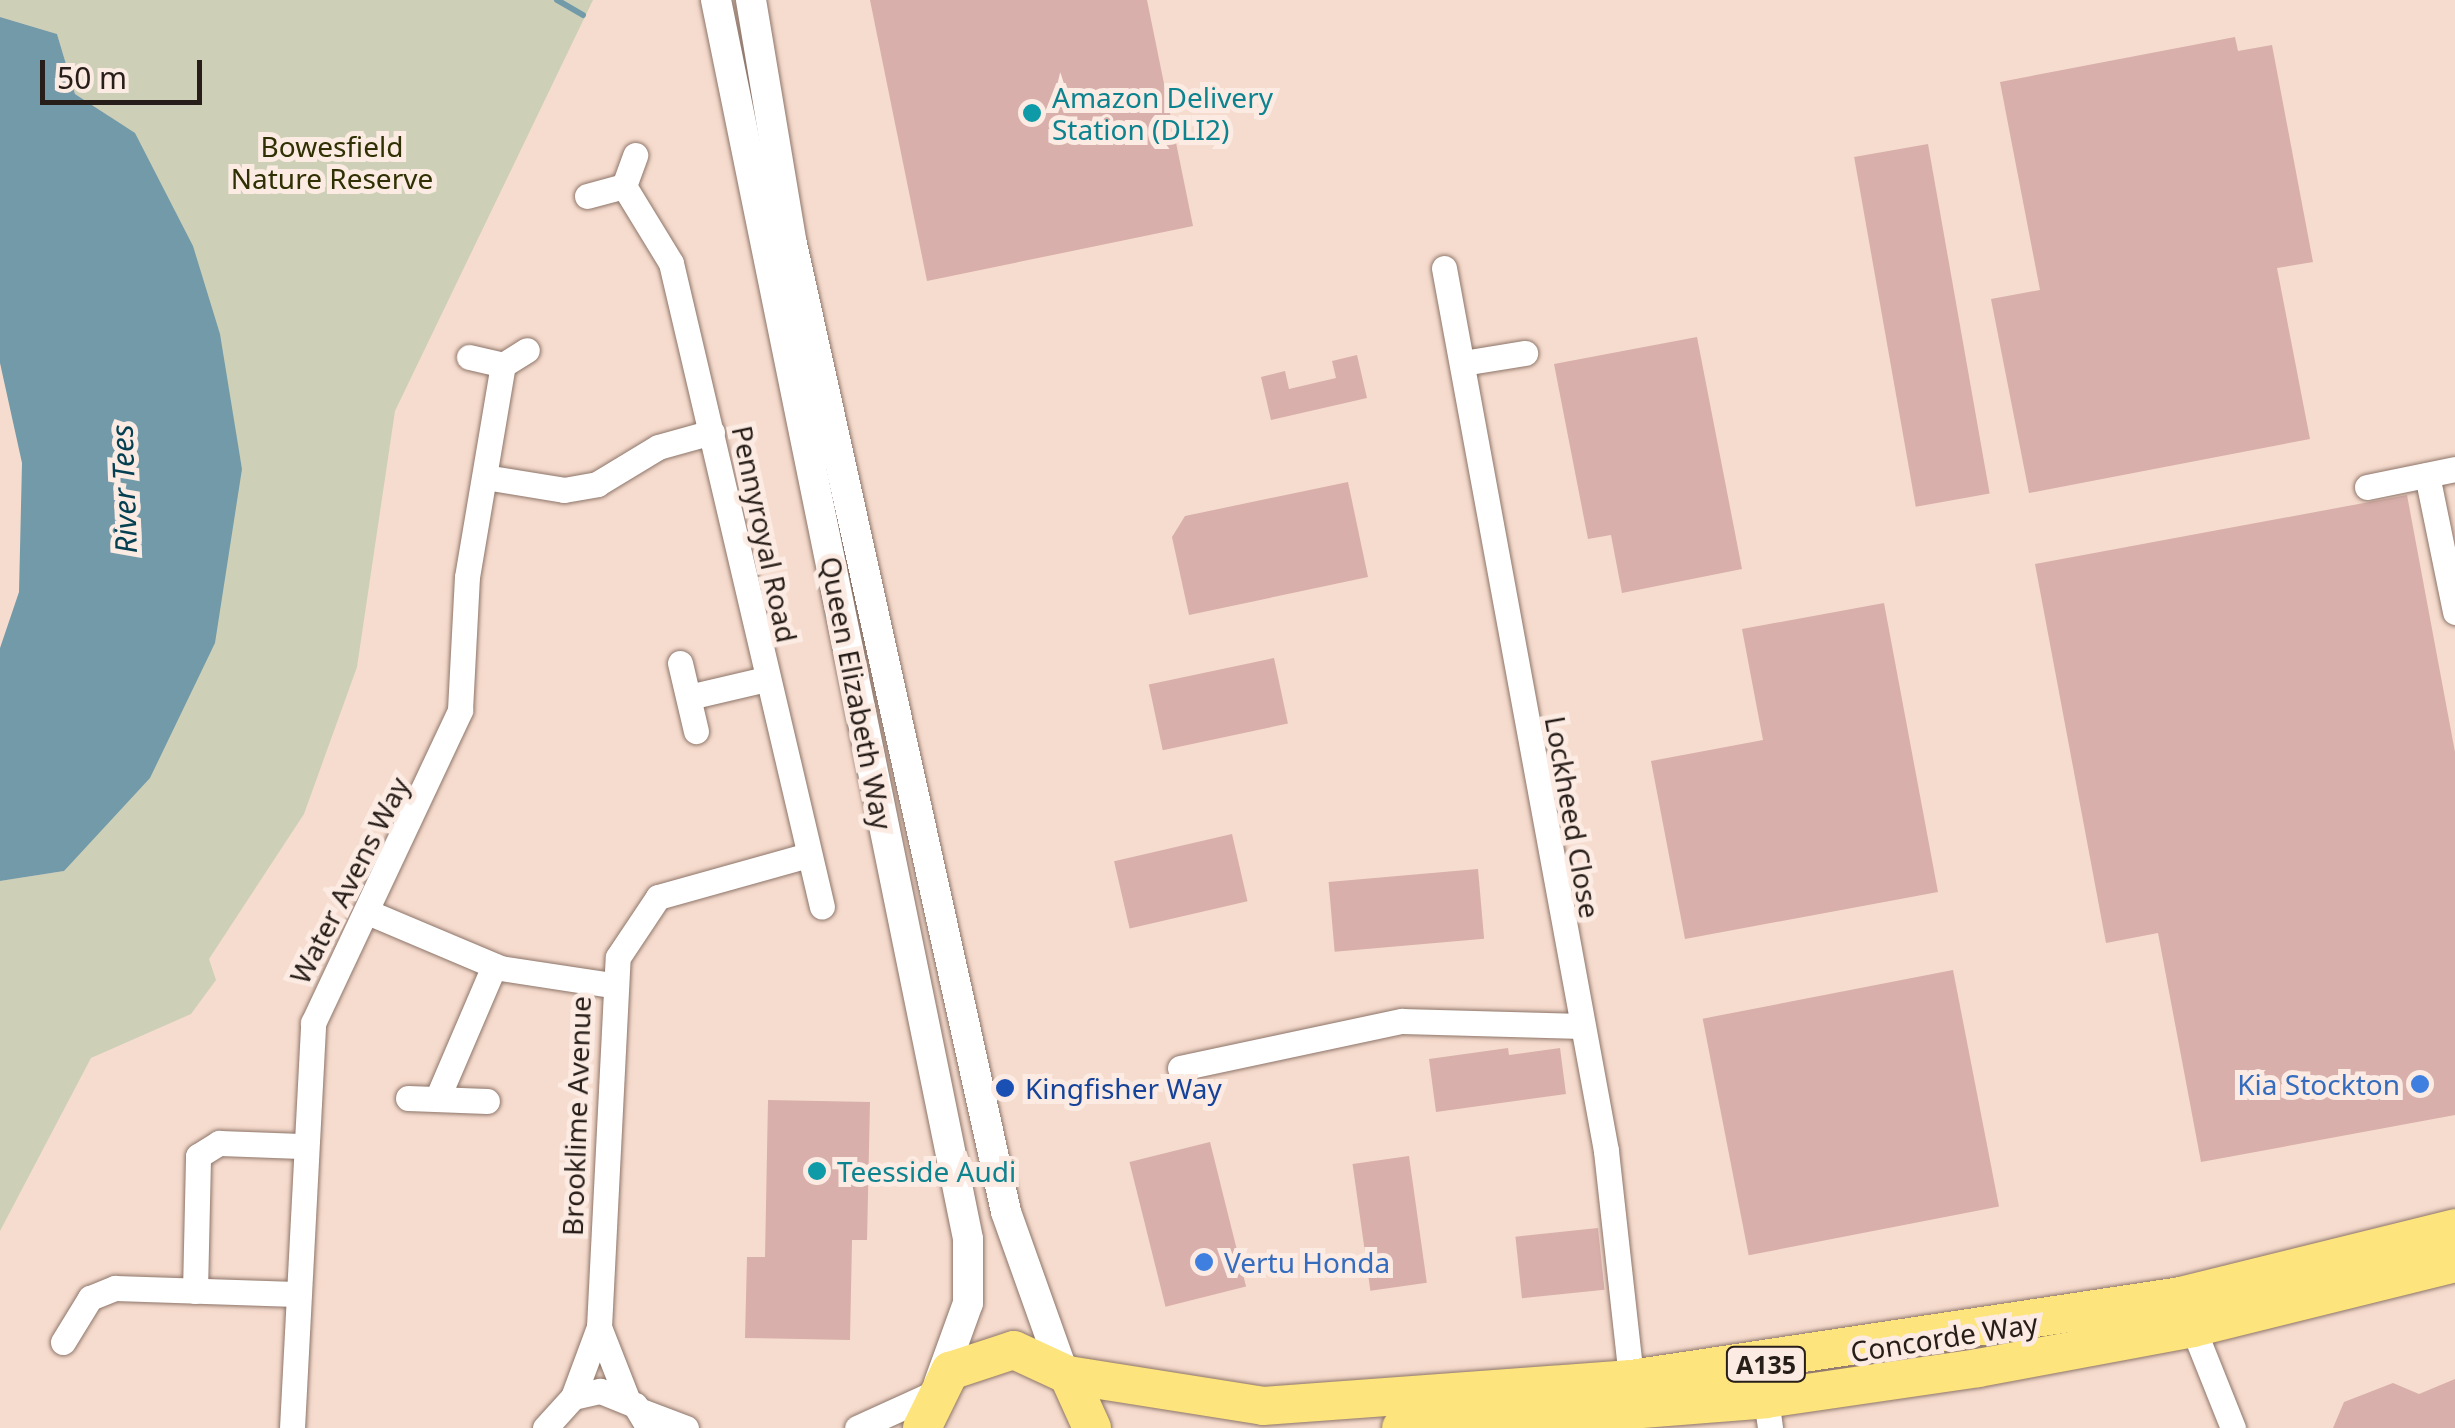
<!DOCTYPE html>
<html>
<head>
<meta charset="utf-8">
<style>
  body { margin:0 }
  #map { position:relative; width:2455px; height:1428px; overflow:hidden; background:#f6dcce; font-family:"Noto Sans",sans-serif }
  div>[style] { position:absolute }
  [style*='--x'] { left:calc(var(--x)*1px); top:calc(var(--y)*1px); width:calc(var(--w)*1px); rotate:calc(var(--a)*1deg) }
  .green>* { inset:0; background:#cdd0b6 }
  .water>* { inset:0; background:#739aa9 }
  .stream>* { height:6px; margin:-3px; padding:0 3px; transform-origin:3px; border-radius:3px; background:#739aa9 }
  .building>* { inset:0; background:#d8afaa; transform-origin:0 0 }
  .roads { filter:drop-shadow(0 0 2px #8d7569) drop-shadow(0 0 2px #8d7569) }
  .minor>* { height:25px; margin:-12.5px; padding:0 12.5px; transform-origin:12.5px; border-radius:12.5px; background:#fff }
  .tertiary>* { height:30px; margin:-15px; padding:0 15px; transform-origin:15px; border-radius:15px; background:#fff }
  .primary>* { height:38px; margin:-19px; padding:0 19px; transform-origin:19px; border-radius:19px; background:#fde47d }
  .dots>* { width:28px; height:28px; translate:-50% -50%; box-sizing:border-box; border:5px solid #fbebe3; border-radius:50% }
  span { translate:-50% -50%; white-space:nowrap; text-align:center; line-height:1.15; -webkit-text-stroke:10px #fbebe3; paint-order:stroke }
  .shield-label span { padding:2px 8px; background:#fbebe3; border:2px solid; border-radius:8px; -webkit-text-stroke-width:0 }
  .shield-label { font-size:25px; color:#281e19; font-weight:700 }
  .culture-label { font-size:28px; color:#0d838f }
  .left { translate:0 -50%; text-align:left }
  .park-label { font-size:28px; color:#2f3003 }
  .street-label { font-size:28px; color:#281e19 }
  .shop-label { font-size:28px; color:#366cbe }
  .right { translate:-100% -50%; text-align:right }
  .transit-label { font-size:28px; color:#164399 }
  .water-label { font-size:30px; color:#044051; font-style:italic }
  .scale { position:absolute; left:40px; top:60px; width:162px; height:45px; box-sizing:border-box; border:5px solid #281e19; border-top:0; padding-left:12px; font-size:30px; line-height:35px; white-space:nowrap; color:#281e19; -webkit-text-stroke:8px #fbebe3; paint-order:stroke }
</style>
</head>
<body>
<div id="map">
  <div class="green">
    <i style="clip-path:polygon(0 0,593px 0,395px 411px,357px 667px,304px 814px,209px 959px,216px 980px,191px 1014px,91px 1058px,0 1231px,0 881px,64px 871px,242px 469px,216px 331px,109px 116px,75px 94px,57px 34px,0 17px)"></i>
  </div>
  <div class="water">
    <i style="clip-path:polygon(0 17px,57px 34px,75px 94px,135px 133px,193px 246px,220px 334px,242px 469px,215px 643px,150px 778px,64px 871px,0 881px,0 648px,19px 592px,22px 463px,0 363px)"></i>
  </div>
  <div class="stream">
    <i style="--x:557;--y:0;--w:30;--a:30"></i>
  </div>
  <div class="building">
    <i style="clip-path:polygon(870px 0,1147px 0,1193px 226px,927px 281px)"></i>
    <i style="clip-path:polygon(2235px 37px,2238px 51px,2272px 45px,2313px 262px,2277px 268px,2310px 439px,2029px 493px,1991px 299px,2040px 290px,2000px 82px)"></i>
    <i style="left:1928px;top:144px;width:355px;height:75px;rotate:80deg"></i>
    <i style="clip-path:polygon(1697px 337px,1742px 569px,1622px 593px,1611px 535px,1588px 539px,1554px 364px)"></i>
    <i style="clip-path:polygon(1357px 355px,1367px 398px,1271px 420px,1261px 377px,1285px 371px,1289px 389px,1336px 378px,1332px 361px)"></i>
    <i style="clip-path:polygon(1348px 482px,1368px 577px,1189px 615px,1172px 537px,1185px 516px)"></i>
    <i style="clip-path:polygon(2407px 495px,2455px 752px,2455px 1115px,2201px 1162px,2158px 933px,2106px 943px,2035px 564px)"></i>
    <i style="clip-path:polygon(1884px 603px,1938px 892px,1685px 939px,1651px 761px,1763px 740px,1742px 629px)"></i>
    <i style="left:1274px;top:658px;width:67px;height:128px;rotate:78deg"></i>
    <i style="left:1232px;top:834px;width:69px;height:121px;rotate:77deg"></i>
    <i style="left:1478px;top:869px;width:70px;height:150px;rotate:85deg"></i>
    <i style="left:1953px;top:970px;width:241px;height:255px;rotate:79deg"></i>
    <i style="clip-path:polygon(1508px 1048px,1509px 1055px,1560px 1048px,1566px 1094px,1436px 1112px,1429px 1059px)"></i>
    <i style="clip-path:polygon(768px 1100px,870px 1102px,867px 1240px,852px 1240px,850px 1340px,745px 1338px,747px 1257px,765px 1257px)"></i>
    <i style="left:1210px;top:1142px;width:149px;height:83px;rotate:76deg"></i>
    <i style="left:1409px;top:1156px;width:128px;height:57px;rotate:82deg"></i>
    <i style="left:1598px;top:1228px;width:62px;height:83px;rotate:84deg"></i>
    <i style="clip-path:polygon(2455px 1379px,2455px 1428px,2333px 1428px,2344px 1402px,2393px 1383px,2419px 1394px)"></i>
  </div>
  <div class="roads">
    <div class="minor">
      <i style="--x:624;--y:186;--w:90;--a:58.6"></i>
      <i style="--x:671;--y:263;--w:661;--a:76.8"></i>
      <i style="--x:587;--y:196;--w:38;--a:-15"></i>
      <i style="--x:624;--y:186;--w:33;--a:-70"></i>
      <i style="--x:1444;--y:268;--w:898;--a:79.6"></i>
      <i style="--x:1606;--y:1151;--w:229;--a:83.7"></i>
      <i style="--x:469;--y:357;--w:35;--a:13"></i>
      <i style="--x:1463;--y:363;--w:63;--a:-9.2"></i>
      <i style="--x:2427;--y:475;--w:140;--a:78.4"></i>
      <i style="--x:485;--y:477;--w:80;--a:9.3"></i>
      <i style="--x:564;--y:490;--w:34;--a:-10"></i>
      <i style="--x:597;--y:484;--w:71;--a:-31.2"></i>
      <i style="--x:658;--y:447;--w:56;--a:-15.5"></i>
      <i style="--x:2367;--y:487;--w:90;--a:-11.6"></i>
      <i style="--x:680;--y:663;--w:70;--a:76.8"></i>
      <i style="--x:689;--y:697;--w:79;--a:-13.2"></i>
      <i style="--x:370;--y:913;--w:141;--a:22.9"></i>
      <i style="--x:500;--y:968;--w:112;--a:8.7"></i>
      <i style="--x:1180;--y:1068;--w:227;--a:-12"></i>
      <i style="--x:1402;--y:1021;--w:180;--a:1.6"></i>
      <i style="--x:408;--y:1098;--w:79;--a:2.2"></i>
      <i style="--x:437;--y:1099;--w:145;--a:-66.8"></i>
      <i style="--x:195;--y:1291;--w:135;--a:-88.7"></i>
      <i style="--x:198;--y:1156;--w:25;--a:-32"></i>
      <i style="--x:219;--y:1143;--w:83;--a:2.1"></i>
      <i style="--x:599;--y:1327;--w:370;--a:-87.1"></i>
      <i style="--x:618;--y:957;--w:72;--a:-56.3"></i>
      <i style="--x:658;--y:897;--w:156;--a:-15.6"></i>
      <i style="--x:2193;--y:1328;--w:108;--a:68.2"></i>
      <i style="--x:63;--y:1342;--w:52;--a:-58.5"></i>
      <i style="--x:90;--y:1298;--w:27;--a:-22"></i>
      <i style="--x:115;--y:1288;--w:181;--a:1.9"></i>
      <i style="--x:573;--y:1397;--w:75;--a:-69.6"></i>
      <i style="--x:599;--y:1327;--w:79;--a:68.6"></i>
      <i style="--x:1766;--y:1399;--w:29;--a:82"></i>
      <i style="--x:641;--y:1411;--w:48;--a:20.7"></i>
      <i style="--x:292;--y:1428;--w:406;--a:-87"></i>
      <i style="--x:313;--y:1023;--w:346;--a:-64.8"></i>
      <i style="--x:460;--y:710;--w:133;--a:-87"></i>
      <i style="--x:467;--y:577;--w:215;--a:-80.4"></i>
      <i style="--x:503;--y:365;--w:28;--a:-32"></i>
      <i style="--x:545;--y:1428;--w:42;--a:-47.9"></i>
      <i style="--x:573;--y:1397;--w:28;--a:-13"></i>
      <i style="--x:600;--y:1391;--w:38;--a:22"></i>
      <i style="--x:635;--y:1405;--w:27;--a:59"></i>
      <i style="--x:857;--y:1428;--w:82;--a:-24.4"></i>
    </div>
    <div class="tertiary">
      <i style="--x:716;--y:0;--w:1264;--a:78.5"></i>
      <i style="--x:968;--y:1239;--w:64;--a:90"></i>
      <i style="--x:968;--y:1303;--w:85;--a:109.9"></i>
      <i style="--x:751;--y:0;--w:247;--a:80.5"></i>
      <i style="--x:792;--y:244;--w:991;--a:77.53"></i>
      <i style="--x:1006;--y:1212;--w:167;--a:70.4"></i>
    </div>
    <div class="primary">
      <i style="--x:1068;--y:1375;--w:197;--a:9"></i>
      <i style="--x:1263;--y:1406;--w:369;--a:-4.2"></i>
      <i style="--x:1631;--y:1379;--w:556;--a:-8.58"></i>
      <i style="--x:2181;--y:1296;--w:282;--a:-13.9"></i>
      <i style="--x:922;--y:1428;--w:64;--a:-63.8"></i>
      <i style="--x:950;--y:1371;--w:67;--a:-18.2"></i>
      <i style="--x:1014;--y:1350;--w:60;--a:24.8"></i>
      <i style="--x:1068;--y:1375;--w:58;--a:65.6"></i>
      <i style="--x:1401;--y:1428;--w:366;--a:-4.5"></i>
      <i style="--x:1766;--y:1399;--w:214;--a:-8.3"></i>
      <i style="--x:1978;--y:1368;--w:219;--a:-10.5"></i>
      <i style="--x:2193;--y:1328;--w:270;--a:-13.9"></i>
    </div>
  </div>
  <div class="dots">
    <i style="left:1032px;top:113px;background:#0f9aa8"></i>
    <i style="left:2420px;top:1084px;background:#3f7fe0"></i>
    <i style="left:1005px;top:1088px;background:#1a4fb4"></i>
    <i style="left:817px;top:1171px;background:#0f9aa8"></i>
    <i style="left:1204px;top:1262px;background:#3f7fe0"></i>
  </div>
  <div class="shield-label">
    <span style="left:1766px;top:1364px">A135</span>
  </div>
  <div class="culture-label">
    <span class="left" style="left:1052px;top:113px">Amazon Delivery<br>Station (DLI2)</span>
    <span class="left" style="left:837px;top:1171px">Teesside Audi</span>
  </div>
  <div class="park-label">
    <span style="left:332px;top:162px">Bowesfield<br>Nature Reserve</span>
  </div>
  <div class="street-label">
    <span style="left:765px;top:534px;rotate:78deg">Pennyroyal Road</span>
    <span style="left:857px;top:693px;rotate:79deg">Queen Elizabeth Way</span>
    <span style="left:1573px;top:817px;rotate:80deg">Lockheed Close</span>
    <span style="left:349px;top:880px;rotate:-63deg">Water Avens Way</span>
    <span style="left:576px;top:1116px;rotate:-88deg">Brooklime Avenue</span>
    <span style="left:1944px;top:1337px;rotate:-9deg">Concorde Way</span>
  </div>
  <div class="shop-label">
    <span class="right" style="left:2400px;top:1084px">Kia Stockton</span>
    <span class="left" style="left:1224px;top:1262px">Vertu Honda</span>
  </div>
  <div class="transit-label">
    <span class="left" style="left:1025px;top:1088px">Kingfisher Way</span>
  </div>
  <div class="water-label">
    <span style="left:124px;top:489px;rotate:-92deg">River Tees</span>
  </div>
  <div class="scale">50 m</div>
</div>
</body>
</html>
